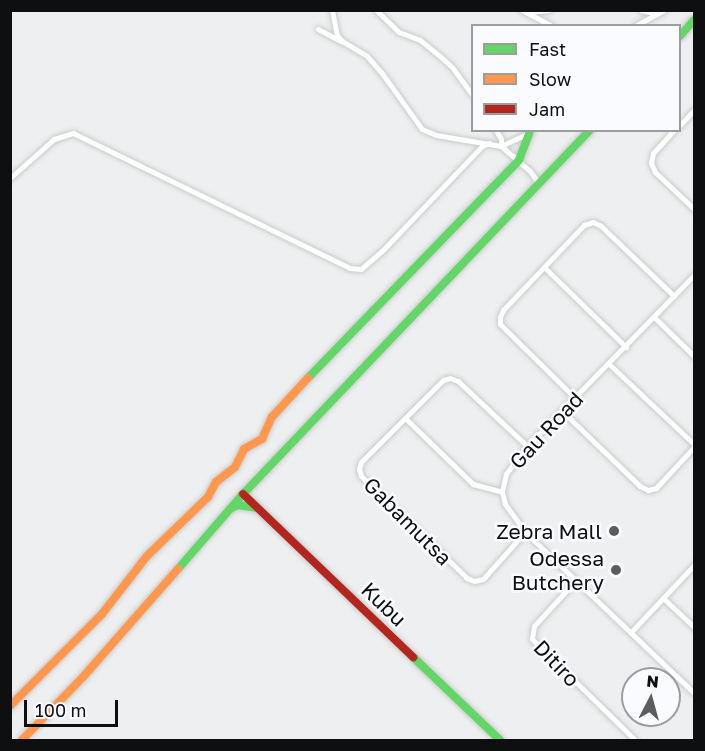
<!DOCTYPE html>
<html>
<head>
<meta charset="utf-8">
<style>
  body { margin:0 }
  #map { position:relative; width:705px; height:751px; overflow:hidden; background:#eeeff0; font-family:"Golos Text",sans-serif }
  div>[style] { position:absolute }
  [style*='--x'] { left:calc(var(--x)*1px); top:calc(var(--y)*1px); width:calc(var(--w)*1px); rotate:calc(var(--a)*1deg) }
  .roads { filter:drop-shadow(0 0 2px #cacbcc) drop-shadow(0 0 2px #cacbcc) }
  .street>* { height:5px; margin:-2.5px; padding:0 2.5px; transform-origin:2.5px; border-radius:2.5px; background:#fcfdfd }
  .fast>* { height:8px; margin:-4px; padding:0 4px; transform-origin:4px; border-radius:4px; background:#63d668 }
  .slow>* { height:8px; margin:-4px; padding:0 4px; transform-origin:4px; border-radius:4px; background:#ff974d }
  .jam>* { height:8px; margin:-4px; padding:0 4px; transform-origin:4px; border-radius:4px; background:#b3261e }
  .dots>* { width:16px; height:16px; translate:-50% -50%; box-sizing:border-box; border:3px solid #fafbff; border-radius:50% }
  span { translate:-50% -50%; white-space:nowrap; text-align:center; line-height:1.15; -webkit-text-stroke:5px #fafbff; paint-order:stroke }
  .street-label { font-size:21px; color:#0e0f10 }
  .poi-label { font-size:21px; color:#0e0f10 }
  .right { translate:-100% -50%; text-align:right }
  .frame { position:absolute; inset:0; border:12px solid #0e0f10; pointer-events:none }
  .legend { position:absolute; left:471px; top:24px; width:210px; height:108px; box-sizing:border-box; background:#fafbff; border:2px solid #9c9d9f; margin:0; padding:8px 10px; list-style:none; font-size:18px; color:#0e0f10 }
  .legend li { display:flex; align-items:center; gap:12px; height:30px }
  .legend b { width:30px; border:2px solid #9c9d9f }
  .north { position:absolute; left:621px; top:667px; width:60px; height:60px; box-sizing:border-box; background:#fafbff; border:2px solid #9c9d9f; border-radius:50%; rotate:6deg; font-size:16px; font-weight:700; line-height:24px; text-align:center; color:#0e0f10 }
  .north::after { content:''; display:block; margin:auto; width:21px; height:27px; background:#5c5d5e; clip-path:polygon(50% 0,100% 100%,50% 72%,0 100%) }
  .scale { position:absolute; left:24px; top:700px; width:94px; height:27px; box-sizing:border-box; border:3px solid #0e0f10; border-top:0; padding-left:8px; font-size:18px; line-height:21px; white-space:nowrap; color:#0e0f10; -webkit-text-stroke:4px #fafbff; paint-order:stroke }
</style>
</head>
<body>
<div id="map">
  <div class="roads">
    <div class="street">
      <i style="--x:332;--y:10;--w:25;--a:79"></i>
      <i style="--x:337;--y:35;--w:8;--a:50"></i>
      <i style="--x:342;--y:41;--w:29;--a:31"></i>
      <i style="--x:367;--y:56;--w:21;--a:49"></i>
      <i style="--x:381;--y:72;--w:70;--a:54.3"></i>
      <i style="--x:422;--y:129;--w:15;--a:23"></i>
      <i style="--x:436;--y:135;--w:66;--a:9.6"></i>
      <i style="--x:501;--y:146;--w:38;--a:41"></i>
      <i style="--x:530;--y:171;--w:16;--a:55"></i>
      <i style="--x:376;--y:10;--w:32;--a:44"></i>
      <i style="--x:399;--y:32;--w:22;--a:21"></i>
      <i style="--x:420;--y:40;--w:26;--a:39"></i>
      <i style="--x:440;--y:56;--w:16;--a:43"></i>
      <i style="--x:452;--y:67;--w:34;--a:54"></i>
      <i style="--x:522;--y:10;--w:34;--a:28"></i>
      <i style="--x:641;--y:10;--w:16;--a:14"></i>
      <i style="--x:527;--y:12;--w:22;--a:-5"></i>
      <i style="--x:635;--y:26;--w:33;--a:-29"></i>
      <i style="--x:318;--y:29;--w:26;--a:28"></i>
      <i style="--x:680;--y:125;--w:21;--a:-47"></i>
      <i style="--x:496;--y:130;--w:10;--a:61"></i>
      <i style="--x:501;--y:139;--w:7;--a:90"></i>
      <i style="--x:501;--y:146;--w:33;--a:-25"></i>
      <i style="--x:674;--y:130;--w:31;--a:132"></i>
      <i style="--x:653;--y:153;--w:10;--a:101"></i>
      <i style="--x:651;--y:163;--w:10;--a:66"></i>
      <i style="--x:655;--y:172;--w:54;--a:43.5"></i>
      <i style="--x:10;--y:178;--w:59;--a:-41.6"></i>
      <i style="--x:54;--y:139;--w:20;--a:-18"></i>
      <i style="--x:73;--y:133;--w:308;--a:26"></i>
      <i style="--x:350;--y:268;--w:11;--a:5"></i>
      <i style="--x:361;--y:269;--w:28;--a:-41"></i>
      <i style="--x:382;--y:251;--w:145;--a:-46.4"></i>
      <i style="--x:482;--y:146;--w:8;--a:-23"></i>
      <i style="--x:544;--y:267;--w:115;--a:44.3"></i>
      <i style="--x:694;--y:275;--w:239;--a:134.3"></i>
      <i style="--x:527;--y:446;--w:35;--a:127"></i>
      <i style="--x:506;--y:474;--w:18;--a:103"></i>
      <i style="--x:502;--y:492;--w:12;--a:76"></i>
      <i style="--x:505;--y:504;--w:34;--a:54"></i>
      <i style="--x:525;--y:532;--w:233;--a:43.6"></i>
      <i style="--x:654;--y:317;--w:56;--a:44.3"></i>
      <i style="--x:609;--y:364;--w:117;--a:43.3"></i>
      <i style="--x:575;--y:398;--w:105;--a:-135.4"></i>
      <i style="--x:500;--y:324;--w:7;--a:-90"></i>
      <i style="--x:500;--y:317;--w:8;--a:-67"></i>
      <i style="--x:503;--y:310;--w:117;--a:-46.4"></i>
      <i style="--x:584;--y:225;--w:9;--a:-18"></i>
      <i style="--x:593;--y:222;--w:9;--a:27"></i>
      <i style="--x:601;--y:226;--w:101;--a:43.8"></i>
      <i style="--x:562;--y:411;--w:108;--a:43.9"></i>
      <i style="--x:640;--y:486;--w:9;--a:27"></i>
      <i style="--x:648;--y:490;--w:8;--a:-14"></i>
      <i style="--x:656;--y:488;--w:56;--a:-47.2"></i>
      <i style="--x:405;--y:418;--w:95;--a:44.1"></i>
      <i style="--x:473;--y:484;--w:30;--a:15"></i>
      <i style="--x:525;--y:532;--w:63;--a:131.8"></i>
      <i style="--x:483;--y:579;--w:9;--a:167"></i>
      <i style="--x:474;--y:581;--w:8;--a:-157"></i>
      <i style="--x:467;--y:578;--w:147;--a:-136.1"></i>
      <i style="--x:361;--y:476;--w:7;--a:-106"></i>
      <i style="--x:359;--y:469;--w:7;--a:-74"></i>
      <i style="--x:361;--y:462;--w:116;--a:-45"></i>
      <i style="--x:443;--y:380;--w:7;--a:-16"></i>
      <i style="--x:450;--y:378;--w:9;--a:21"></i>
      <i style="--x:458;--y:381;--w:95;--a:43.3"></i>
      <i style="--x:576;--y:580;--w:62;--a:132.4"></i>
      <i style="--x:534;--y:626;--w:13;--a:99"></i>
      <i style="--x:532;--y:639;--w:144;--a:44.4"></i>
      <i style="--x:663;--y:598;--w:42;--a:43.1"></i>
      <i style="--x:631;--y:632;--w:92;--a:-46.8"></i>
    </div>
    <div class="fast">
      <i style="--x:680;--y:36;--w:21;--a:-49"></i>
      <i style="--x:308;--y:378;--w:303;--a:-45.9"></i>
      <i style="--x:519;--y:160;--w:30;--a:-69"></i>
      <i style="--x:230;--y:509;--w:9;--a:-27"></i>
      <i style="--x:238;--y:505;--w:18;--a:9"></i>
      <i style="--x:178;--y:569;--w:99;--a:-49.1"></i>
      <i style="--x:243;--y:494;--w:503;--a:-46.37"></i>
      <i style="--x:413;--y:657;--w:120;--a:43.7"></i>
    </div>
    <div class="slow">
      <i style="--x:10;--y:706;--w:130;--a:-45"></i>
      <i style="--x:102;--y:614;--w:73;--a:-52.2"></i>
      <i style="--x:147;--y:556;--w:85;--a:-44"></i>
      <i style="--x:208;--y:497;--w:17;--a:-62"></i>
      <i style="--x:216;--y:482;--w:24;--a:-38"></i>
      <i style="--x:235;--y:467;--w:20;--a:-63"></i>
      <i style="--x:244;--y:449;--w:21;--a:-29"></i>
      <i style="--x:262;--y:439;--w:24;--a:-66"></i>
      <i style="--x:272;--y:417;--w:53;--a:-47.3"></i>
      <i style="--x:22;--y:740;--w:88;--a:-45.9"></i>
      <i style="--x:83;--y:677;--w:144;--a:-48.7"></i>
    </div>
    <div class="jam">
      <i style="--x:243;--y:494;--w:236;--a:43.8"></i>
    </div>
  </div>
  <div class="dots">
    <i style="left:614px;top:531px;background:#5c5d5e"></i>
    <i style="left:616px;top:570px;background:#5c5d5e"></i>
  </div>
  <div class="street-label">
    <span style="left:546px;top:430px;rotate:-47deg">Gau Road</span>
    <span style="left:408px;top:521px;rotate:45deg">Gabamutsa</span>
    <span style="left:384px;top:604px;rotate:44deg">Kubu</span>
    <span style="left:557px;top:663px;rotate:46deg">Ditiro</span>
  </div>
  <div class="poi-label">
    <span class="right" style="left:602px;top:531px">Zebra Mall</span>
    <span class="right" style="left:604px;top:570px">Odessa<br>Butchery</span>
  </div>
  <div class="frame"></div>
  <ul class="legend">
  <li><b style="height:8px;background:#63d668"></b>Fast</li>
  <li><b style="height:8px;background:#ff974d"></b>Slow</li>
  <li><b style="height:8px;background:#b3261e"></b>Jam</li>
  </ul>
  <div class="north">N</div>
  <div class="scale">100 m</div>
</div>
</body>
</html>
